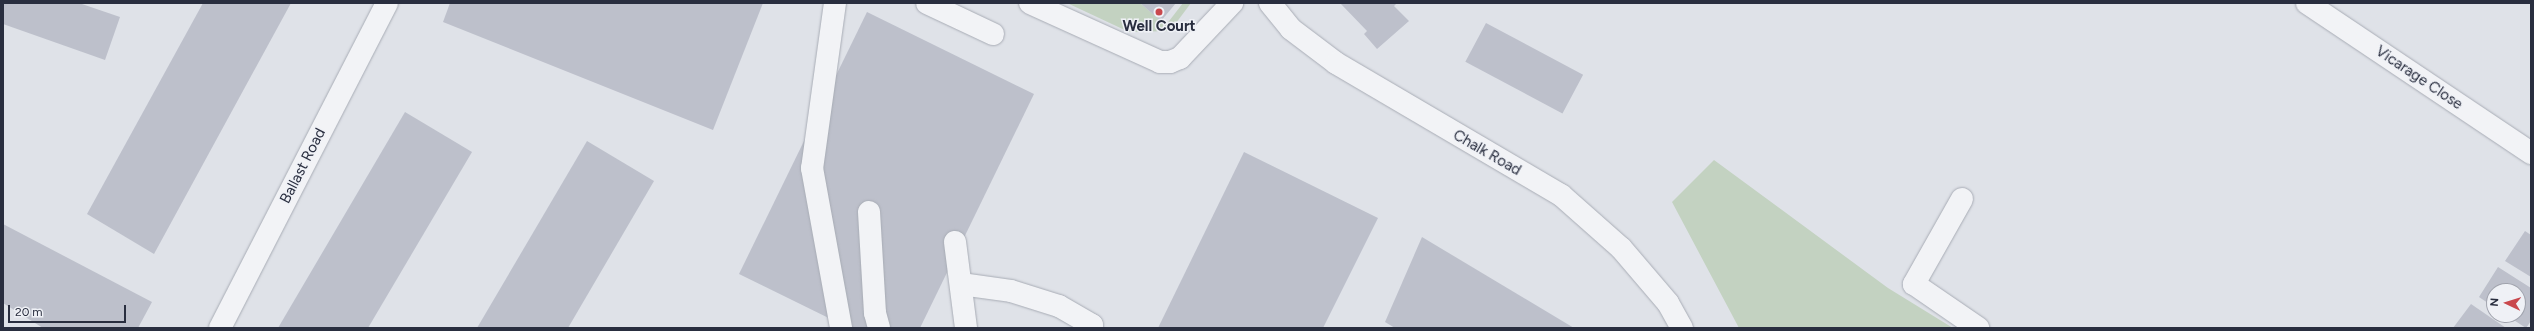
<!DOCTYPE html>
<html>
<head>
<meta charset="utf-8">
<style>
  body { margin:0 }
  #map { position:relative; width:2534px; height:331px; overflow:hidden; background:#dfe2e8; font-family:Figtree,sans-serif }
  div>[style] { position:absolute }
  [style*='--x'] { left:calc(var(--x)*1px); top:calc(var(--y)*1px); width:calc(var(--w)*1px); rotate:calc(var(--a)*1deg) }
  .green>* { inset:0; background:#c3d2c1 }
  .building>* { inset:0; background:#bdc0cb; transform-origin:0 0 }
  .roads { filter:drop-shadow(0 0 1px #a8acb5) drop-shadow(0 0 1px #a8acb5) }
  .minor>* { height:22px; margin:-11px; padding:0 11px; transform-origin:11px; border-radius:11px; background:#f2f3f6 }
  .dots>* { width:11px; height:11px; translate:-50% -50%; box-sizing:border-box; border:2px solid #eff1f6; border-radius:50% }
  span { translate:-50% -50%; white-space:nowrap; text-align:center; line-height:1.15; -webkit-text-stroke:3px #eff1f6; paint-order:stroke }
  .poi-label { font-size:15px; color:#292e3f; font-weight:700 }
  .street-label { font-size:15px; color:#292e3f }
  .frame { position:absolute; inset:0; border:4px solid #292e3f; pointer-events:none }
  .north { position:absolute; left:2486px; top:283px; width:40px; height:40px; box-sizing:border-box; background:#eff1f6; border:1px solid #a0a3ad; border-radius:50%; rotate:274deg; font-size:11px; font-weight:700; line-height:16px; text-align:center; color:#292e3f }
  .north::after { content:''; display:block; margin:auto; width:14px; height:18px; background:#c9484d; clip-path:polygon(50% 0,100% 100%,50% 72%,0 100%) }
  .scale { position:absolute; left:8px; top:305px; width:118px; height:18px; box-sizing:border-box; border:2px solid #292e3f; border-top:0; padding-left:5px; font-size:12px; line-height:14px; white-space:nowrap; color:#292e3f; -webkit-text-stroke:3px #eff1f6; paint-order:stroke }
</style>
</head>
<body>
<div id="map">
  <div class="green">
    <i style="clip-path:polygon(1067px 3px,1140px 3px,1166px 25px,1183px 3px,1191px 3px,1170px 31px,1129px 32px)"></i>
    <i style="clip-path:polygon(1714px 160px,1888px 288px,1953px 328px,1739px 328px,1672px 202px)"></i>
  </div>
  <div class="building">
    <i style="clip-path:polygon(3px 3px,79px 3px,120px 17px,105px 60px,3px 24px)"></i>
    <i style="clip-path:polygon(203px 3px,291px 3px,154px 254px,87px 214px)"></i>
    <i style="clip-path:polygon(450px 3px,763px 3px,713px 130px,443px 22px)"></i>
    <i style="clip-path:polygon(1140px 3px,1176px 3px,1161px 21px)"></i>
    <i style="clip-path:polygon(1340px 3px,1397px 3px,1394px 6px,1409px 21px,1377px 49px,1364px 34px,1367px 31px)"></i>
    <i style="clip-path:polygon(867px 12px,1034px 94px,920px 328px,849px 328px,739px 274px)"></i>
    <i style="left:1486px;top:23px;width:110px;height:44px;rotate:28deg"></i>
    <i style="clip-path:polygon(405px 112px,472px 152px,368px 328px,278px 328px)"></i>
    <i style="clip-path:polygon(587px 141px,654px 181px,568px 328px,477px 328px)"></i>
    <i style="clip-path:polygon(1244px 152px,1378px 218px,1323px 328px,1158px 328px)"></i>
    <i style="clip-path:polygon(3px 224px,152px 302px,138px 328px,43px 328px,3px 303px)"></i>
    <i style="clip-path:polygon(2525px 231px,2531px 235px,2531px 277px,2505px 261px)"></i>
    <i style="clip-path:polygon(1422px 237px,1574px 328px,1395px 328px,1385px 322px)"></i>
    <i style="clip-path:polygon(2498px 267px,2531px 288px,2531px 321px,2526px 328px,2506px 315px,2518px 315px,2518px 291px,2494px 291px,2494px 307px,2479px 297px)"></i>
    <i style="clip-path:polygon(2471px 304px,2506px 328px,2453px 328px)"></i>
  </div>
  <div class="roads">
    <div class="minor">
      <i style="--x:835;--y:3;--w:167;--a:97.9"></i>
      <i style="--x:812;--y:168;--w:163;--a:79.7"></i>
      <i style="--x:927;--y:3;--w:73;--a:25.2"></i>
      <i style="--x:1030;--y:3;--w:143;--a:24.4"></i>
      <i style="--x:1160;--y:62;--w:10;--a:0"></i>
      <i style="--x:1170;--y:62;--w:11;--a:-22"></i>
      <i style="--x:1180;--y:58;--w:76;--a:-46.6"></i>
      <i style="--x:1270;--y:3;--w:33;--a:51"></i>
      <i style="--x:1291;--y:29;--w:56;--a:37.1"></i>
      <i style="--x:1336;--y:63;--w:261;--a:30.4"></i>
      <i style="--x:1561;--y:195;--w:80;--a:41.5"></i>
      <i style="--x:1621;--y:248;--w:72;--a:49.5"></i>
      <i style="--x:1668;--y:303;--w:29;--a:61"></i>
      <i style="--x:2307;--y:3;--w:270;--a:33.8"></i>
      <i style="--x:1962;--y:199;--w:98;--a:119.5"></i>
      <i style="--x:1914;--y:284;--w:78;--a:34.5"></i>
      <i style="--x:869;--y:212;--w:101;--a:86.6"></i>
      <i style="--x:875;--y:313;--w:16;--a:75"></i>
      <i style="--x:955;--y:242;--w:87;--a:82.7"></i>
      <i style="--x:961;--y:284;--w:50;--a:8"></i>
      <i style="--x:1011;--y:291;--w:50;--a:17.4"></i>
      <i style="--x:1059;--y:306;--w:38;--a:30"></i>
      <i style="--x:1092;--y:325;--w:4;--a:124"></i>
      <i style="--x:220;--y:328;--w:365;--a:-62.8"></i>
    </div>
  </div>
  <div class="dots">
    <i style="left:1159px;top:12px;background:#c9484d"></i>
  </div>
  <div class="poi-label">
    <span style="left:1159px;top:27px">Well Court</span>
  </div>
  <div class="street-label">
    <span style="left:2419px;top:78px;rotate:34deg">Vicarage Close</span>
    <span style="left:1487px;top:153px;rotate:30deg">Chalk Road</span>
    <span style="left:303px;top:166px;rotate:-63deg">Ballast Road</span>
  </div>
  <div class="frame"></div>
  <div class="north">N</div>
  <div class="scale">20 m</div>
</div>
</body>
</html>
